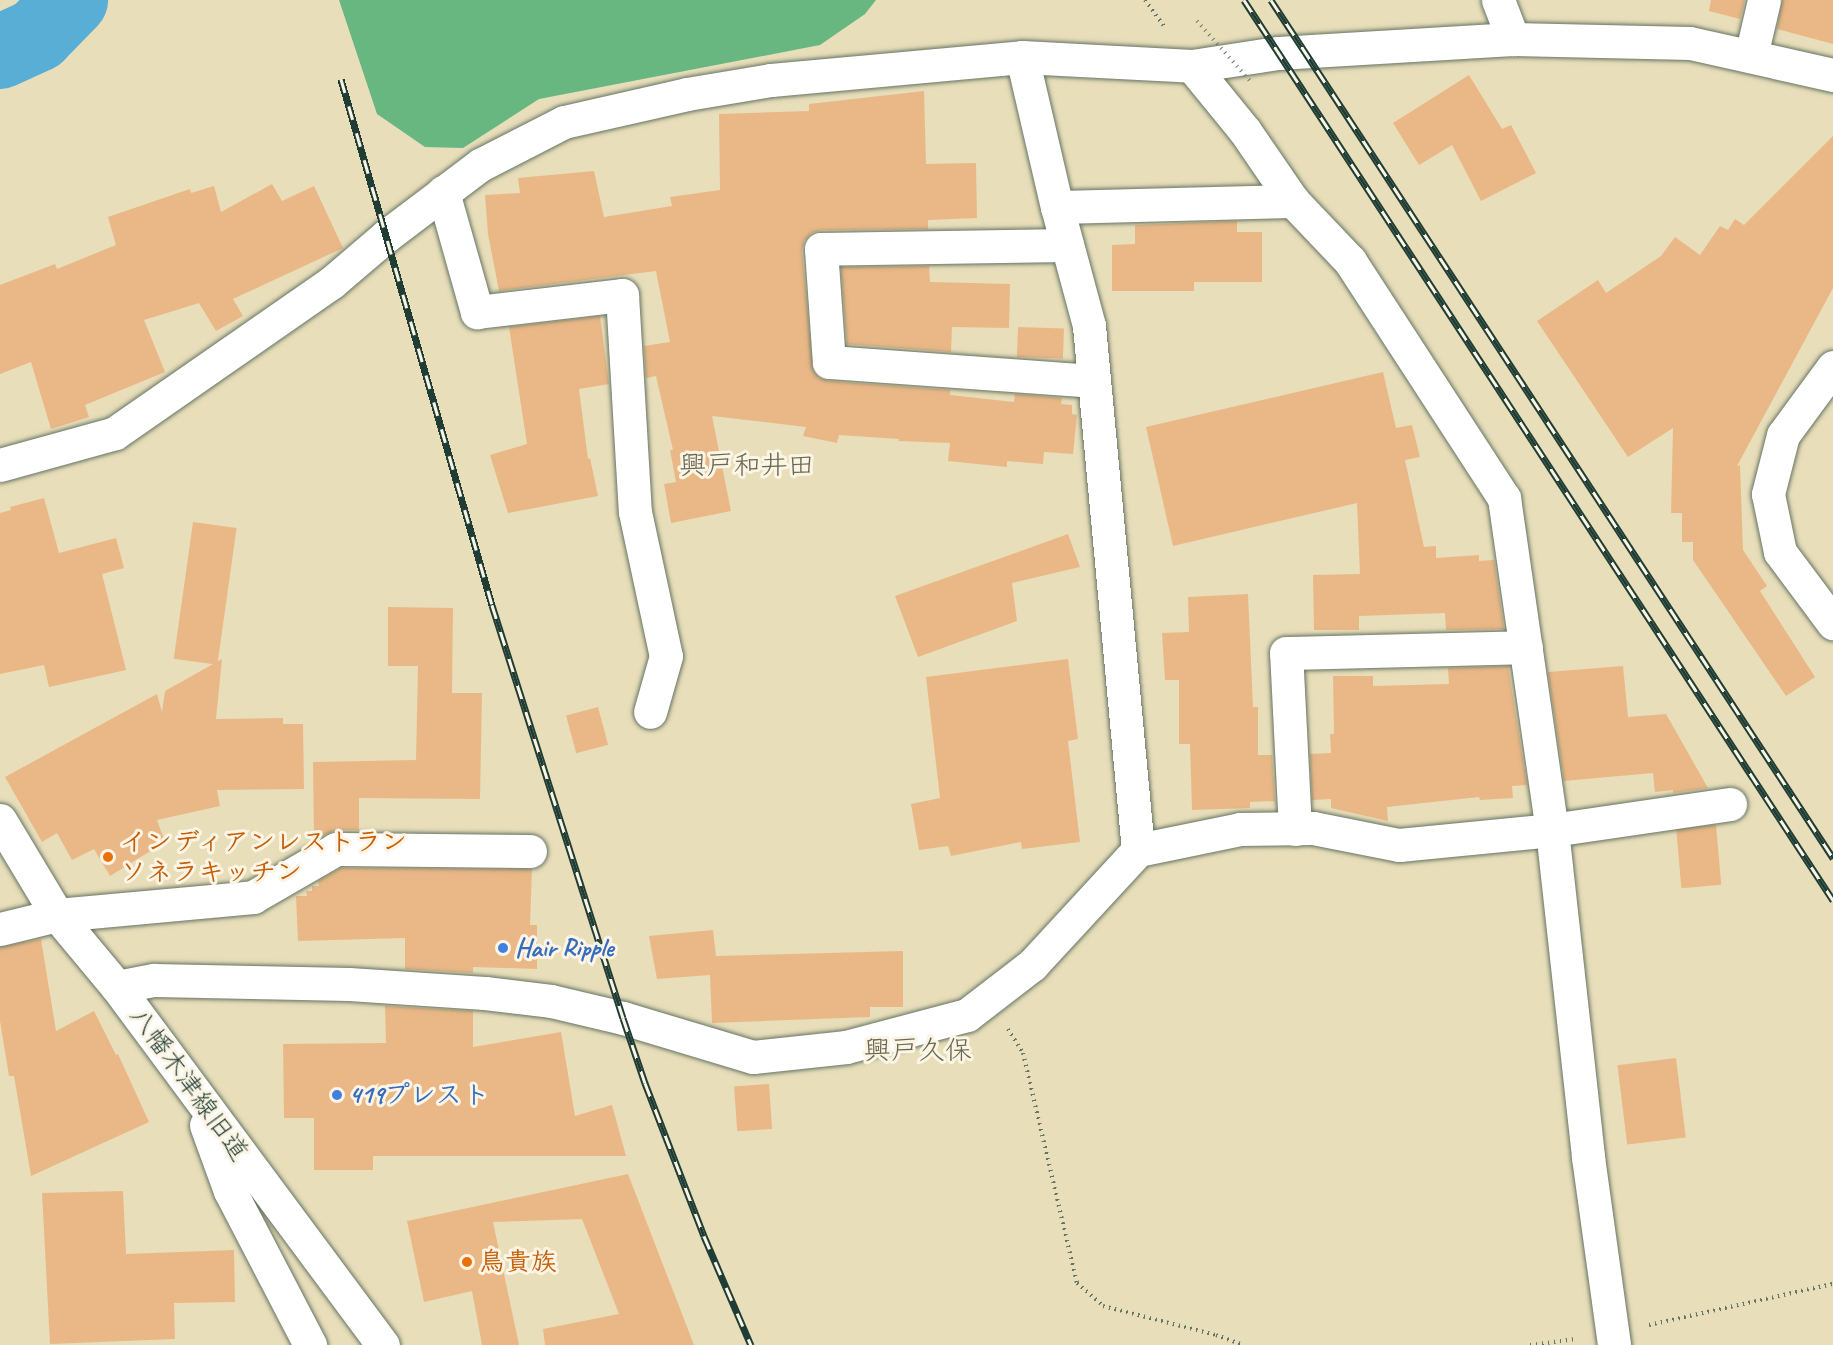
<!DOCTYPE html>
<html>
<head>
<meta charset="utf-8">
<style>
  body { margin:0 }
  #map { position:relative; width:1833px; height:1345px; overflow:hidden; background:#e8deba; font-family:Caveat,"Klee One",sans-serif }
  div>[style] { position:absolute }
  [style*='--x'] { left:calc(var(--x)*1px); top:calc(var(--y)*1px); width:calc(var(--w)*1px); rotate:calc(var(--a)*1deg) }
  .forest>* { inset:0; background:#68b680 }
  .river>* { height:74px; margin:-37px; padding:0 37px; transform-origin:37px; border-radius:37px; background:#58aed5 }
  .building>* { inset:0; background:#eab887; transform-origin:0 0 }
  .path>* { height:4px; margin-top:-2px; transform-origin:0; background:repeating-linear-gradient(90deg,#657563 0 1.5px,transparent 0 6px) }
  .roads { filter:drop-shadow(0 0 2px #657563) drop-shadow(0 0 2px #657563) }
  .minor>* { height:33px; margin:-16.5px; padding:0 16.5px; transform-origin:16.5px; border-radius:16.5px; background:#fff }
  .rail>* { height:7px; margin-top:-3.5px; transform-origin:0; background:repeating-linear-gradient(90deg,#fcf5e5 0 14px,#1f3d34 0 28px); box-sizing:border-box; border-block:2px solid #1f3d34 }
  .path-bridge>* { height:4px; margin-top:-2px; transform-origin:0; background:repeating-linear-gradient(90deg,#657563 0 1.5px,transparent 0 6px) }
  .dots>* { width:16px; height:16px; translate:-50% -50%; box-sizing:border-box; border:3px solid #fcf5e5; border-radius:50% }
  span { translate:-50% -50%; white-space:nowrap; text-align:center; line-height:1.15; -webkit-text-stroke:6px #fcf5e5; paint-order:stroke }
  .food-label { font-size:26px; color:#c56008; font-weight:700 }
  .left { translate:0 -50%; text-align:left }
  .shop-label { font-size:26px; color:#366cbe; font-weight:700 }
  .street-label { font-size:26px; color:#1f3d34 }
  .neighbourhood-label { font-size:27px; color:#666851 }
</style>
</head>
<body>
<div id="map">
  <div class="forest">
    <i style="clip-path:polygon(339px 0,876px 0,865px 14px,820px 45px,539px 99px,463px 148px,425px 147px,377px 114px)"></i>
  </div>
  <div class="river">
    <i style="--x:0;--y:52;--w:41;--a:-24.7"></i>
    <i style="--x:37;--y:35;--w:49;--a:-45.8"></i>
  </div>
  <div class="building">
    <i style="clip-path:polygon(1711px 0,1745px 0,1740px 19px,1709px 11px)"></i>
    <i style="clip-path:polygon(1782px 0,1833px 0,1833px 44px,1777px 29px)"></i>
    <i style="clip-path:polygon(1469px 75px,1502px 129px,1511px 125px,1536px 173px,1481px 201px,1452px 145px,1419px 165px,1393px 123px)"></i>
    <i style="clip-path:polygon(924px 91px,926px 164px,976px 163px,977px 218px,928px 220px,928px 229px,821px 230px,811px 233px,804px 241px,802px 250px,813px 371px,819px 378px,828px 381px,950px 390px,950px 395px,1014px 402px,1015px 394px,1062px 398px,1061px 404px,1072px 405px,1072px 414px,1077px 415px,1073px 454px,1044px 452px,1043px 464px,1007px 461px,1007px 467px,948px 461px,950px 443px,898px 441px,899px 439px,839px 435px,837px 443px,803px 436px,806px 427px,712px 416px,731px 511px,671px 523px,664px 484px,676px 482px,670px 450px,673px 450px,656px 376px,646px 378px,644px 346px,670px 342px,656px 271px,499px 291px,488px 234px,485px 195px,520px 193px,518px 178px,594px 171px,604px 217px,672px 206px,670px 197px,720px 190px,719px 114px,809px 111px,809px 104px)"></i>
    <i style="clip-path:polygon(1833px 136px,1833px 288px,1737px 466px,1740px 465px,1743px 550px,1767px 586px,1760px 591px,1815px 677px,1786px 696px,1693px 560px,1693px 542px,1682px 542px,1682px 513px,1671px 513px,1673px 428px,1628px 457px,1537px 321px,1598px 280px,1606px 293px,1661px 256px,1675px 237px,1700px 255px,1720px 226px,1728px 230px,1735px 219px,1744px 225px)"></i>
    <i style="clip-path:polygon(272px 184px,282px 201px,314px 186px,343px 248px,233px 299px,243px 316px,216px 331px,199px 303px,144px 320px,165px 372px,85px 405px,89px 417px,51px 429px,31px 362px,0 374px,0 285px,55px 264px,57px 269px,116px 245px,108px 217px,190px 189px,191px 193px,214px 186px,221px 212px)"></i>
    <i style="clip-path:polygon(1237px 221px,1237px 232px,1262px 232px,1262px 282px,1194px 282px,1194px 291px,1112px 291px,1112px 245px,1135px 244px,1135px 225px)"></i>
    <i style="clip-path:polygon(929px 266px,930px 282px,1010px 284px,1009px 328px,952px 327px,951px 352px,847px 344px,841px 267px)"></i>
    <i style="clip-path:polygon(600px 316px,609px 384px,579px 389px,588px 459px,590px 458px,598px 496px,508px 513px,490px 455px,527px 444px,509px 327px)"></i>
    <i style="left:1018px;top:327px;width:46px;height:30px;rotate:2deg"></i>
    <i style="clip-path:polygon(1383px 372px,1396px 428px,1412px 425px,1420px 457px,1405px 460px,1424px 547px,1436px 546px,1436px 558px,1479px 555px,1479px 561px,1494px 560px,1504px 629px,1446px 630px,1445px 613px,1359px 616px,1359px 630px,1314px 630px,1313px 575px,1360px 574px,1357px 503px,1173px 546px,1146px 427px)"></i>
    <i style="clip-path:polygon(44px 498px,59px 553px,116px 538px,124px 568px,102px 574px,126px 670px,49px 687px,44px 665px,0 674px,0 513px,11px 510px,10px 507px)"></i>
    <i style="left:193px;top:522px;width:44px;height:138px;rotate:8deg"></i>
    <i style="clip-path:polygon(1068px 534px,1080px 567px,1012px 583px,1017px 621px,918px 657px,895px 596px)"></i>
    <i style="clip-path:polygon(1248px 594px,1253px 707px,1258px 707px,1258px 755px,1272px 755px,1275px 801px,1250px 802px,1250px 808px,1192px 810px,1190px 744px,1179px 744px,1179px 680px,1165px 680px,1162px 633px,1189px 632px,1188px 597px)"></i>
    <i style="clip-path:polygon(388px 607px,453px 608px,452px 693px,482px 693px,480px 799px,359px 798px,359px 830px,336px 830px,314px 840px,313px 762px,416px 760px,418px 666px,388px 666px)"></i>
    <i style="clip-path:polygon(222px 659px,216px 719px,283px 718px,283px 724px,303px 724px,304px 789px,217px 790px,220px 806px,157px 820px,165px 842px,110px 876px,94px 849px,72px 860px,57px 833px,42px 842px,5px 777px,157px 694px,162px 712px,165px 691px)"></i>
    <i style="clip-path:polygon(1068px 659px,1078px 739px,1068px 741px,1080px 842px,1022px 849px,1021px 842px,951px 856px,948px 846px,919px 850px,911px 804px,940px 798px,926px 677px)"></i>
    <i style="clip-path:polygon(1508px 666px,1527px 785px,1512px 786px,1513px 798px,1480px 800px,1479px 797px,1387px 807px,1388px 821px,1331px 808px,1331px 799px,1312px 800px,1310px 754px,1331px 753px,1330px 734px,1334px 734px,1333px 676px,1373px 676px,1373px 686px,1449px 684px,1448px 668px)"></i>
    <i style="clip-path:polygon(1623px 666px,1628px 717px,1666px 714px,1708px 788px,1673px 793px,1673px 790px,1655px 792px,1653px 773px,1564px 781px,1548px 672px)"></i>
    <i style="left:598px;top:707px;width:39px;height:33px;rotate:75deg"></i>
    <i style="left:1716px;top:825px;width:60px;height:40px;rotate:85deg"></i>
    <i style="clip-path:polygon(341px 868px,532px 869px,530px 925px,537px 925px,537px 969px,473px 967px,473px 973px,405px 969px,405px 938px,298px 941px,296px 896px,307px 896px,306px 891px,312px 891px,312px 886px,319px 886px,318px 881px)"></i>
    <i style="clip-path:polygon(713px 930px,716px 956px,903px 951px,903px 1007px,870px 1007px,870px 1017px,712px 1023px,710px 975px,657px 979px,649px 936px)"></i>
    <i style="clip-path:polygon(41px 939px,56px 1031px,94px 1011px,116px 1055px,118px 1054px,149px 1122px,31px 1176px,14px 1076px,9px 1076px,0 1021px,0 947px)"></i>
    <i style="clip-path:polygon(385px 1006px,473px 1011px,473px 1047px,561px 1032px,575px 1116px,612px 1105px,626px 1156px,373px 1156px,373px 1170px,314px 1170px,314px 1118px,284px 1118px,283px 1044px,386px 1043px)"></i>
    <i style="left:1676px;top:1058px;width:80px;height:59px;rotate:83deg"></i>
    <i style="left:769px;top:1084px;width:45px;height:35px;rotate:86deg"></i>
    <i style="clip-path:polygon(628px 1174px,694px 1345px,545px 1345px,543px 1329px,619px 1314px,582px 1219px,493px 1222px,519px 1345px,482px 1345px,472px 1291px,424px 1302px,407px 1221px)"></i>
    <i style="clip-path:polygon(123px 1191px,126px 1254px,234px 1250px,235px 1302px,174px 1303px,175px 1339px,50px 1344px,42px 1193px)"></i>
  </div>
  <div class="path">
    <i style="--x:1145;--y:0;--w:32;--a:54"></i>
    <i style="--x:1008;--y:1029;--w:28;--a:58"></i>
    <i style="--x:1023;--y:1053;--w:236;--a:76.8"></i>
    <i style="--x:1077;--y:1283;--w:35;--a:41"></i>
    <i style="--x:1103;--y:1306;--w:117;--a:14.4"></i>
    <i style="--x:1216;--y:1335;--w:29;--a:20"></i>
    <i style="--x:1649;--y:1325;--w:189;--a:-12.6"></i>
    <i style="--x:1530;--y:1345;--w:47;--a:-7.3"></i>
  </div>
  <div class="roads">
    <div class="minor">
      <i style="--x:1498;--y:0;--w:42;--a:69"></i>
      <i style="--x:1751;--y:56;--w:57;--a:-76.9"></i>
      <i style="--x:1022;--y:57;--w:154;--a:76.9"></i>
      <i style="--x:1057;--y:207;--w:123;--a:74.9"></i>
      <i style="--x:1089;--y:326;--w:526;--a:84.66"></i>
      <i style="--x:1192;--y:66;--w:84;--a:50.8"></i>
      <i style="--x:1245;--y:131;--w:85;--a:55.6"></i>
      <i style="--x:1293;--y:201;--w:83;--a:46.5"></i>
      <i style="--x:1350;--y:261;--w:283;--a:57"></i>
      <i style="--x:1504;--y:498;--w:335;--a:81.8"></i>
      <i style="--x:1552;--y:830;--w:329;--a:83.7"></i>
      <i style="--x:1588;--y:1157;--w:190;--a:82.1"></i>
      <i style="--x:443;--y:192;--w:125;--a:74.2"></i>
      <i style="--x:477;--y:312;--w:146;--a:-6.7"></i>
      <i style="--x:622;--y:295;--w:217;--a:86.6"></i>
      <i style="--x:635;--y:512;--w:147;--a:77.9"></i>
      <i style="--x:666;--y:656;--w:58;--a:105.9"></i>
      <i style="--x:1057;--y:207;--w:236;--a:-1.5"></i>
      <i style="--x:1067;--y:245;--w:246;--a:179.1"></i>
      <i style="--x:821;--y:249;--w:113;--a:86"></i>
      <i style="--x:829;--y:362;--w:265;--a:4.1"></i>
      <i style="--x:1833;--y:367;--w:84;--a:126.3"></i>
      <i style="--x:1783;--y:435;--w:61;--a:104.3"></i>
      <i style="--x:1768;--y:494;--w:59;--a:78.3"></i>
      <i style="--x:1780;--y:552;--w:89;--a:53.3"></i>
      <i style="--x:0;--y:465;--w:119;--a:-15.5"></i>
      <i style="--x:115;--y:433;--w:263;--a:-34.8"></i>
      <i style="--x:331;--y:283;--w:72;--a:-40.5"></i>
      <i style="--x:386;--y:236;--w:118;--a:-37.1"></i>
      <i style="--x:480;--y:165;--w:94;--a:-27.1"></i>
      <i style="--x:564;--y:122;--w:126;--a:-12.8"></i>
      <i style="--x:687;--y:94;--w:85;--a:-9.5"></i>
      <i style="--x:771;--y:80;--w:252;--a:-5.2"></i>
      <i style="--x:1022;--y:57;--w:170;--a:3"></i>
      <i style="--x:1192;--y:66;--w:87;--a:-8.6"></i>
      <i style="--x:1278;--y:53;--w:235;--a:-3.4"></i>
      <i style="--x:1513;--y:39;--w:177;--a:1.3"></i>
      <i style="--x:1690;--y:43;--w:147;--a:12.6"></i>
      <i style="--x:0;--y:820;--w:111;--a:59"></i>
      <i style="--x:57;--y:915;--w:94;--a:50.2"></i>
      <i style="--x:117;--y:987;--w:446;--a:53.4"></i>
      <i style="--x:1295;--y:829;--w:176;--a:-92.9"></i>
      <i style="--x:1286;--y:653;--w:240;--a:-1.4"></i>
      <i style="--x:0;--y:929;--w:59;--a:-13.8"></i>
      <i style="--x:57;--y:915;--w:197;--a:-5.2"></i>
      <i style="--x:253;--y:897;--w:96;--a:-30"></i>
      <i style="--x:336;--y:849;--w:194;--a:0.6"></i>
      <i style="--x:117;--y:987;--w:38;--a:-11"></i>
      <i style="--x:154;--y:980;--w:195;--a:1.2"></i>
      <i style="--x:349;--y:984;--w:136;--a:3.8"></i>
      <i style="--x:485;--y:993;--w:66;--a:6.9"></i>
      <i style="--x:551;--y:1001;--w:74;--a:13.3"></i>
      <i style="--x:623;--y:1018;--w:136;--a:16.7"></i>
      <i style="--x:753;--y:1057;--w:94;--a:-6.1"></i>
      <i style="--x:846;--y:1047;--w:125;--a:-14.8"></i>
      <i style="--x:967;--y:1015;--w:82;--a:-37.6"></i>
      <i style="--x:1032;--y:965;--w:156;--a:-47.3"></i>
      <i style="--x:1138;--y:850;--w:104;--a:-11.6"></i>
      <i style="--x:1240;--y:829;--w:73;--a:-0.8"></i>
      <i style="--x:1313;--y:828;--w:88;--a:11.2"></i>
      <i style="--x:1399;--y:845;--w:154;--a:-5.6"></i>
      <i style="--x:1552;--y:830;--w:180;--a:-8.3"></i>
      <i style="--x:206;--y:1125;--w:70;--a:70"></i>
      <i style="--x:230;--y:1191;--w:174;--a:62.5"></i>
    </div>
  </div>
  <div class="rail">
    <i style="--x:1244;--y:0;--w:1076;--a:56.8"></i>
    <i style="--x:1271;--y:0;--w:1026;--a:56.77"></i>
    <i style="--x:341;--y:79;--w:547;--a:73.98"></i>
    <i style="--x:492;--y:605;--w:433;--a:72.4"></i>
    <i style="--x:623;--y:1018;--w:69;--a:71.3"></i>
    <i style="--x:645;--y:1083;--w:164;--a:68.9"></i>
    <i style="--x:704;--y:1236;--w:119;--a:66.7"></i>
  </div>
  <div class="path-bridge">
    <i style="--x:1197;--y:21;--w:80;--a:48.5"></i>
  </div>
  <div class="dots">
    <i style="left:108px;top:857px;background:#e8710a"></i>
    <i style="left:503px;top:948px;background:#3f7fe0"></i>
    <i style="left:337px;top:1095px;background:#3f7fe0"></i>
    <i style="left:467px;top:1262px;background:#e8710a"></i>
  </div>
  <div class="food-label">
    <span class="left" style="left:120px;top:857px">インディアンレストラン<br>ソネラキッチン</span>
    <span class="left" style="left:479px;top:1262px">鳥貴族</span>
  </div>
  <div class="shop-label">
    <span class="left" style="left:515px;top:948px">Hair Ripple</span>
    <span class="left" style="left:349px;top:1095px">419プレスト</span>
  </div>
  <div class="street-label">
    <span style="left:189px;top:1084px;rotate:54deg">八幡木津線旧道</span>
  </div>
  <div class="neighbourhood-label">
    <span style="left:747px;top:466px">興戸和井田</span>
    <span style="left:918px;top:1051px">興戸久保</span>
  </div>
</div>
</body>
</html>
